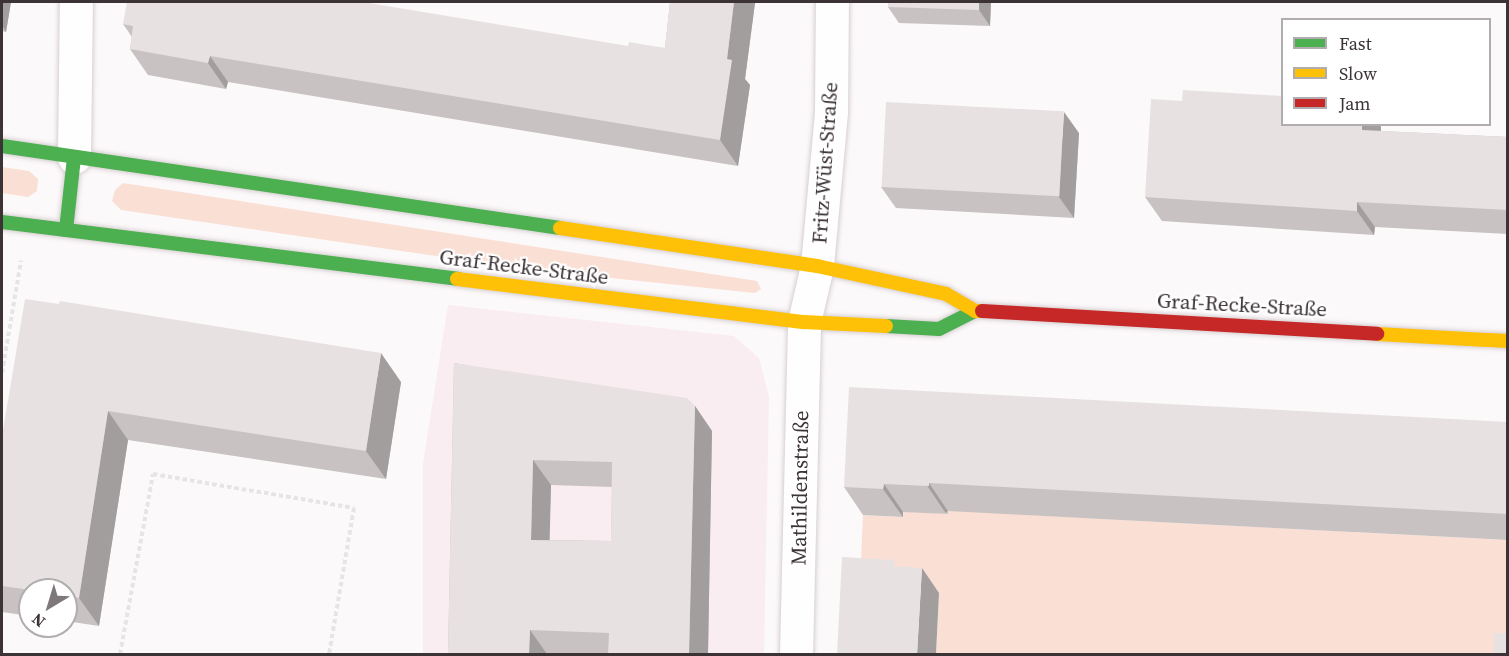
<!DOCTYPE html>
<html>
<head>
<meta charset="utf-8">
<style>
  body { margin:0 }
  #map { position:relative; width:1509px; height:656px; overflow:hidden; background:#fcf9fa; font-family:"Source Serif 4",serif }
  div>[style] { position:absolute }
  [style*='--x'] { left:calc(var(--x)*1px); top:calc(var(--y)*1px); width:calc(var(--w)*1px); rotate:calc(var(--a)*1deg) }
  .built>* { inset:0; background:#faedf1 }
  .green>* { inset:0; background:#fadfd4 }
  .path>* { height:4px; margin-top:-2px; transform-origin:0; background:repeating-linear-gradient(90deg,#e6e5e5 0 4.5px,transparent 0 7.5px) }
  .roads { filter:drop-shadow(0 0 2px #d6cfd1) drop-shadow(0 0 2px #d6cfd1) }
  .street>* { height:33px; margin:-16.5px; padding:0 16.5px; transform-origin:16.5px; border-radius:16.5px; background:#fffefe }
  .fast>* { height:14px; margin:-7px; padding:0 7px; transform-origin:7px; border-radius:7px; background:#4caf50 }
  .slow>* { height:14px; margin:-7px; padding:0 7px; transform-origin:7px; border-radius:7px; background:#ffc107 }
  .jam>* { height:14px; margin:-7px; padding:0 7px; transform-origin:7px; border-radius:7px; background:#c62828 }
  .wall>* { inset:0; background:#c8c2c2 }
  .shaded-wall>* { inset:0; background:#a29e9e; transform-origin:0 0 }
  .building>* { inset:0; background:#e8e1e1; transform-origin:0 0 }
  span { translate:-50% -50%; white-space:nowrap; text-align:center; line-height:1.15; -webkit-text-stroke:4.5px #fff; paint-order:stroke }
  .street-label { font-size:21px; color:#3c3336 }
  .frame { position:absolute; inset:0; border:3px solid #3c3336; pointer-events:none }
  .legend { position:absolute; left:1281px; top:18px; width:210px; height:108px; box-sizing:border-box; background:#fff; border:2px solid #b1adaf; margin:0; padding:8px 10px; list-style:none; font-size:18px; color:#3c3336 }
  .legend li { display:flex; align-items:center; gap:12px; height:30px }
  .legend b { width:30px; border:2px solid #b1adaf }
  .north { position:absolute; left:18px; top:578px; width:60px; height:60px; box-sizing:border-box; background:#fff; border:2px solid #b1adaf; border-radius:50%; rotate:218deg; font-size:16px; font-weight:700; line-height:24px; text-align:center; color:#3c3336 }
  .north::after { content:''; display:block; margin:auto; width:21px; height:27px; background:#7f787b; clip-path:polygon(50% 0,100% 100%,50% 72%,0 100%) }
</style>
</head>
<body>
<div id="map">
  <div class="built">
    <i style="clip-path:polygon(448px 305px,734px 336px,759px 358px,769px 397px,764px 654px,423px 654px,423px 463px)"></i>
  </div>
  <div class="green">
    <i style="clip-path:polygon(2px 167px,29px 171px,38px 179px,37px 191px,28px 197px,2px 193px)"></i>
    <i style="clip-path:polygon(123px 183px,757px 281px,761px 289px,755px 293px,525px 269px,121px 210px,112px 201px,115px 190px)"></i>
    <i style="clip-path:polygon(904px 501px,917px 512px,948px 514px,949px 507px,1028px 515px,1507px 540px,1507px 654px,936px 654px,939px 593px,860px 582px,863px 515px,903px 517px)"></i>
  </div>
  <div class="path">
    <i style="--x:2;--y:373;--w:114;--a:-80.4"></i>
    <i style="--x:120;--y:654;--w:183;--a:-79.6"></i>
    <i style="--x:153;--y:474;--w:204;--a:9.6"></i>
    <i style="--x:354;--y:508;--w:148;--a:99.7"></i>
  </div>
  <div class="roads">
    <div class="street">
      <i style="--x:74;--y:157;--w:155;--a:-89.3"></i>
      <i style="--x:796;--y:654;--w:332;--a:-88.6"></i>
      <i style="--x:804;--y:322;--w:57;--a:-76.9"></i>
      <i style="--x:817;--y:266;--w:156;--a:-84.8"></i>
      <i style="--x:831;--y:111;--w:109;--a:-89.5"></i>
    </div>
    <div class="fast">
      <i style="--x:2;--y:146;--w:564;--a:8.36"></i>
      <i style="--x:2;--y:222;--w:459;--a:7.1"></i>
      <i style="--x:66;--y:230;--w:73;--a:-83.7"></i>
      <i style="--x:886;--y:326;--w:53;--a:3.2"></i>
      <i style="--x:939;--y:329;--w:40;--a:-26.6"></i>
    </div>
    <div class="slow">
      <i style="--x:560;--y:228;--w:260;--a:8.4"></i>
      <i style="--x:817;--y:266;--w:132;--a:12.2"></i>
      <i style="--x:946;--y:294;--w:34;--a:30"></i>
      <i style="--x:975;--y:311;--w:7;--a:0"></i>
      <i style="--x:457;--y:279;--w:350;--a:7.1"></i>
      <i style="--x:804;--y:322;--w:82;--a:2.8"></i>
      <i style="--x:1377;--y:334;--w:131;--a:3.1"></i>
    </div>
    <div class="jam">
      <i style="--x:982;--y:311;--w:396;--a:3.3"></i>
    </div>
  </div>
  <div class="wall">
    <i style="clip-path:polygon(2px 2px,11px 2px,6px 32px,2px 31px)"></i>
    <i style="clip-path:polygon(670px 2px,754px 2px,755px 3px,745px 79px,750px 85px,738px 166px,228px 82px,226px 89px,148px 75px,130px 49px,132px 37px,123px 24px,665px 48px)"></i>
    <i style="clip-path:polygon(991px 2px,990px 26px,899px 23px,888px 7px)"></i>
    <i style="clip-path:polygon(1381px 127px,1381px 131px,1508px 137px,1508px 234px,1375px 227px,1374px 235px,1162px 221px,1145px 197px)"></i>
    <i style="clip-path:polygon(1079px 133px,1074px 218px,896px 208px,881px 187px)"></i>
    <i style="clip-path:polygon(59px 304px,401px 382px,386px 479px,128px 440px,99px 626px,66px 621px,66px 590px,30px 590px,30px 616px,2px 612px,2px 436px)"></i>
    <i style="clip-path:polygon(evenodd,454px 363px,695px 406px,712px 431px,708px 654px,448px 654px,454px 363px,551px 485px,612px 487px,611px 541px,549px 540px,551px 485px)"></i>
    <i style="clip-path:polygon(1508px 422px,1508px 540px,948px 511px,948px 514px,903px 512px,903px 517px,863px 515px,844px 487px)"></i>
  </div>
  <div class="shaded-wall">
    <i style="clip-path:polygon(2px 2px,11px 2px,6px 32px,2px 25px)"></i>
    <i style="clip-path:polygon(734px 2px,754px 2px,755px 3px,745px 79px,750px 85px,738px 166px,720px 140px,727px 59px)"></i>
    <i style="clip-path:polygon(979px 2px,991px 2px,990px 26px,979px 10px)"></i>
    <i style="clip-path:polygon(210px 56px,228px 82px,226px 89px,208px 63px)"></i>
    <i style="clip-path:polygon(1064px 112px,1079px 133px,1074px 218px,1059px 197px)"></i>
    <i style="clip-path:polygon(1362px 124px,1380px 124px,1381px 127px,1379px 154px,1362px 130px)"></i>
    <i style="clip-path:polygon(1357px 202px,1375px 227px,1374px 235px,1357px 211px)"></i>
    <i style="clip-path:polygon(381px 353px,401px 382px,386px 479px,366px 451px)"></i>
    <i style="clip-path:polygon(695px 406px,712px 431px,708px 654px,689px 654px)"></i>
    <i style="clip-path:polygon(108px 411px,128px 440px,99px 626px,79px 598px)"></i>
    <i style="clip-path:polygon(533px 460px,551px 485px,549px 565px,531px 540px)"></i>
    <i style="left:929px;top:483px;width:34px;height:3px;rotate:56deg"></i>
    <i style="clip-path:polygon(884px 484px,903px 512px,903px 517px,883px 489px)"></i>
    <i style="clip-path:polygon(922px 568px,939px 593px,936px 654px,917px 654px)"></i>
    <i style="clip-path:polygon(530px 630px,547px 654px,529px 654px)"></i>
  </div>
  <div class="building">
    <i style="clip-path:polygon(127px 2px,363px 2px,628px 46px,629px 42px,665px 48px,670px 2px,734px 2px,727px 59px,732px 60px,720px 140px,210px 56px,208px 63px,130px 49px,133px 26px,123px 24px)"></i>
    <i style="clip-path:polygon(888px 2px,979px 2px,979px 10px,888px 7px)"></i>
    <i style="clip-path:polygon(1183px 90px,1282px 96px,1282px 124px,1362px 124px,1362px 130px,1508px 137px,1508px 210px,1357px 202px,1357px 211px,1145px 197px,1151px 99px,1182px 101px)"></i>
    <i style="left:886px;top:102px;width:178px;height:85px;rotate:3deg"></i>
    <i style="clip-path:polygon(25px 299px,59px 304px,60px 301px,381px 353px,366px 451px,108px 411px,79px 598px,66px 596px,66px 590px,30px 590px,2px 586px,2px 455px,3px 448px,2px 448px,2px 436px)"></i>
    <i style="clip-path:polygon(evenodd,454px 363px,687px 398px,695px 406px,689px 654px,608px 654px,609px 633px,530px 630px,529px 654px,448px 654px,454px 363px,533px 460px,612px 462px,611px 541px,531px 540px,533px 460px)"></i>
    <i style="clip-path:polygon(849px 387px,1508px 422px,1508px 514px,929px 483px,929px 486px,884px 484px,883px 489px,844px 487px)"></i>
    <i style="clip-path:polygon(842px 557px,894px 560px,894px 566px,922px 568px,917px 654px,837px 654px)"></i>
    <i style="left:1494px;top:633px;width:14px;height:21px"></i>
  </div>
  <div class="street-label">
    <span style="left:825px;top:163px;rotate:-86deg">Fritz-Wüst-Straße</span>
    <span style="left:524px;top:267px;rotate:7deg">Graf-Recke-Straße</span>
    <span style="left:1242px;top:305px;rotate:3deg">Graf-Recke-Straße</span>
    <span style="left:800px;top:488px;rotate:-89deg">Mathildenstraße</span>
  </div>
  <div class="frame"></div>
  <ul class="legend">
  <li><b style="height:8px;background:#4caf50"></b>Fast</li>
  <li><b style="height:8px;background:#ffc107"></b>Slow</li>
  <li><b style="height:8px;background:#c62828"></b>Jam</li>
  </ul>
  <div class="north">N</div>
</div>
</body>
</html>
